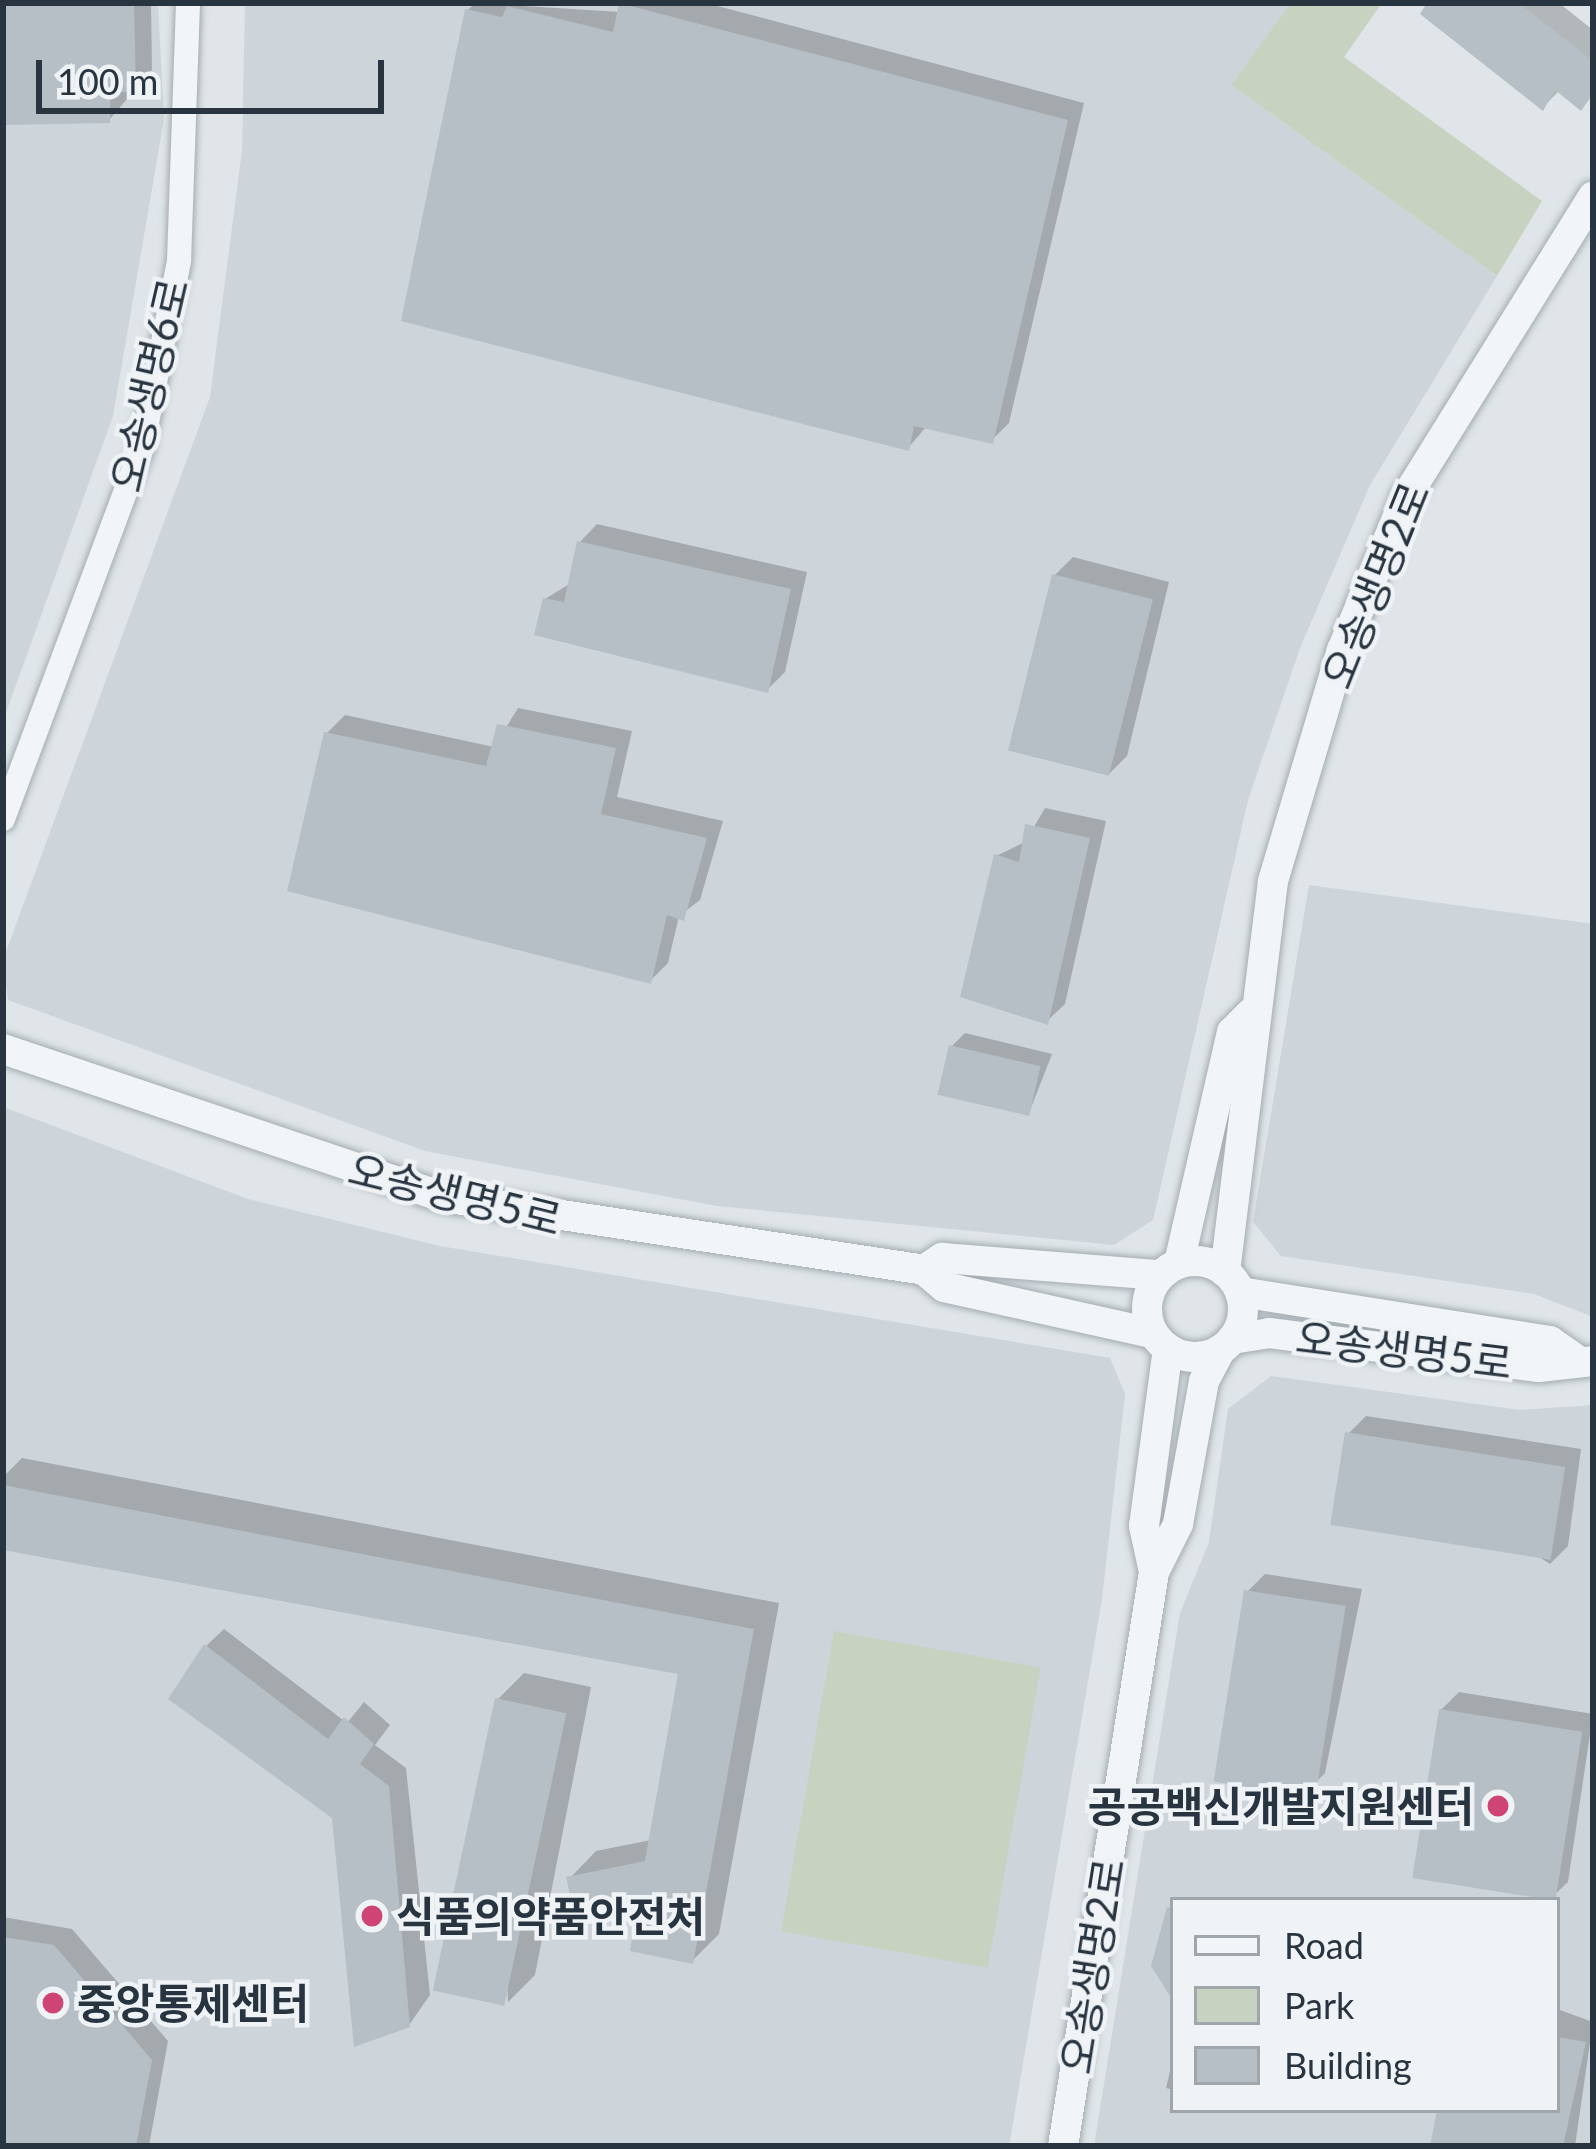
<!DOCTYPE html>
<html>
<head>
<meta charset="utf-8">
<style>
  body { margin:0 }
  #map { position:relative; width:1596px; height:2149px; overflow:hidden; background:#dfe5e8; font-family:Lato,"Noto Sans KR",sans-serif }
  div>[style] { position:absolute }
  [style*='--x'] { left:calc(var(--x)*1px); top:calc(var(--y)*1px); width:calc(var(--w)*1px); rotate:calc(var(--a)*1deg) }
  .built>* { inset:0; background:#cdd4da }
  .green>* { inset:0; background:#c8d2c0; transform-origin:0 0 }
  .shadow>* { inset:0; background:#0003 }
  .building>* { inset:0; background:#b6bfc5; transform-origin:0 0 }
  .roads { filter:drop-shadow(0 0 3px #a4adb2) drop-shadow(0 0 3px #a4adb2) }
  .minor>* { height:24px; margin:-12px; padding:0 12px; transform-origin:12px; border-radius:12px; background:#f2f5f7 }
  .tertiary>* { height:30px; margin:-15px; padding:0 15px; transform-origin:15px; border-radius:15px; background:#f2f5f7 }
  .tertiary>.ring { margin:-15px; padding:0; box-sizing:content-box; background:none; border:30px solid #f2f5f7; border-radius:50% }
  .dots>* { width:33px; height:33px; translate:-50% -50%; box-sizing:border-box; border:6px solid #eff3f6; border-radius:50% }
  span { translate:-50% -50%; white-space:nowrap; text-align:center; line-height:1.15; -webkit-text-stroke:9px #eff3f6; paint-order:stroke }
  .street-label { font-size:42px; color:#283540 }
  .poi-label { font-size:42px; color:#283540; font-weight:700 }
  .right { translate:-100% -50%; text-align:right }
  .left { translate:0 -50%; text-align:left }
  .frame { position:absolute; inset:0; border:6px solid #283540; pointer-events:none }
  .legend { position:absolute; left:1170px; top:1897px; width:390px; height:216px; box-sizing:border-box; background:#eff3f6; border:3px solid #9fa7ad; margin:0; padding:15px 21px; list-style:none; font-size:36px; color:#283540 }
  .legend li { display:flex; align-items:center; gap:24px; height:60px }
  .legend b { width:60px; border:3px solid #9fa7ad }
  .scale { position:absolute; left:36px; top:60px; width:348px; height:54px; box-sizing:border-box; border:6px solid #283540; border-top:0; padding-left:15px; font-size:36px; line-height:42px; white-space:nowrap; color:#283540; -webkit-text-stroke:9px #eff3f6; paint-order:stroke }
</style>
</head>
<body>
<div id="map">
  <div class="built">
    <i style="clip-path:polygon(3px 3px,158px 3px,164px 119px,113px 416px,3px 721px)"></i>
    <i style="clip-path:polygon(245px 3px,1291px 3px,1232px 86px,1497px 276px,1370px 485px,1300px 648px,1248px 800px,1153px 1220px,1114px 1245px,717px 1206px,425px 1151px,8px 1000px,3px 960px,210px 397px,242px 151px)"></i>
    <i style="clip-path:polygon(1309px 885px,1593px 924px,1593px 1317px,1534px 1294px,1281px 1256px,1253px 1222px)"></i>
    <i style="clip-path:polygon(3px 1107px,248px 1199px,440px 1246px,1110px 1358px,1125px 1394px,1102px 1599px,1009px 2146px,3px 2146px)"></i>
    <i style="clip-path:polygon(evenodd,1271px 1376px,1520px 1410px,1593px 1405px,1593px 2146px,1094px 2146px,1180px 1613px,1209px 1542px,1228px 1409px,1271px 1376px,1173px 1900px,1557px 1900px,1557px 2110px,1173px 2110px,1173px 1900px)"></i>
  </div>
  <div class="green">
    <i style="clip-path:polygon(1291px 3px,1382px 3px,1344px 57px,1542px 201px,1497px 276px,1231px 85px)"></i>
    <i style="left:834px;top:1631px;width:210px;height:305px;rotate:10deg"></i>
  </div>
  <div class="shadow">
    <i style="clip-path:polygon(3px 3px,151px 3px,152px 70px,109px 120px,3px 122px)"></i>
    <i style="clip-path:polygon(475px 3px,620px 12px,622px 3px,706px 3px,1084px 103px,1009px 423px,992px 440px,927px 426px,908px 448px,468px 10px)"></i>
    <i style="clip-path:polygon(1431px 3px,1559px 3px,1593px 30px,1593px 95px,1581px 107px,1560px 90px,1543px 107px)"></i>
    <i style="clip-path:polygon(597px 524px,807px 572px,785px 672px,767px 690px,545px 599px,571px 583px,580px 542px)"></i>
    <i style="clip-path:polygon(1073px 557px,1169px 582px,1127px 756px,1109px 774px,1055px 575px)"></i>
    <i style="clip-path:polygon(518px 708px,632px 731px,617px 797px,723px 821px,700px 900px,679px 916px,668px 963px,650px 981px,327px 733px,345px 715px,494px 747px)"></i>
    <i style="clip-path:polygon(1045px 808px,1106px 821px,1065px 1004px,1047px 1021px,996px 856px,1025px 842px)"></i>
    <i style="clip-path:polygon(965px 1033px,1052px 1054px,1029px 1113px,952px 1046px)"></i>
    <i style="clip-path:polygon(1366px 1416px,1581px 1449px,1568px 1546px,1550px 1564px,1348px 1434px)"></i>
    <i style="clip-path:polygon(22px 1458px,779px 1603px,719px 1934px,692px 1961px,642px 1895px,570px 1878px,596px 1851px,651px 1840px,681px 1672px,3px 1546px,3px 1477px)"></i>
    <i style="clip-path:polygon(1265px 1574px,1362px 1589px,1325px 1773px,1307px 1791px,1247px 1592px)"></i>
    <i style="clip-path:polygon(224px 1629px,347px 1723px,364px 1702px,390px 1725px,375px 1745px,406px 1768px,430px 1995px,409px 2025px,335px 1816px,206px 1646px)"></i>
    <i style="clip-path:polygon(524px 1673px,591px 1687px,535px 1975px,508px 2002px,498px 1699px)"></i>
    <i style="clip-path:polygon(1459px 1692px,1593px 1714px,1568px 1882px,1550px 1899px,1441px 1710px)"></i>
    <i style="clip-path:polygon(3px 1917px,72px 1929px,168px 2041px,149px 2146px,3px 2146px)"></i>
    <i style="clip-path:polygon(1557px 2009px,1593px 2022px,1575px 2146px,1433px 2146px,1440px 2110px,1557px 2110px)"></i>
    <i style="clip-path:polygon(1173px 2059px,1173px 2090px,1166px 2088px)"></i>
  </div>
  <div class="building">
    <i style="clip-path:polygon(3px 3px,134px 3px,136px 91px,110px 93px,110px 123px,3px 125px)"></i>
    <i style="clip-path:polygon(619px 3px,1068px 120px,993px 444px,914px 426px,909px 451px,401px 321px,465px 9px,502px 17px,507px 6px,613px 32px)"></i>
    <i style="clip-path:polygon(1427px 3px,1519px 3px,1593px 61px,1593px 94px,1581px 111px,1555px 90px,1543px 111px,1420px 14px)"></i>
    <i style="clip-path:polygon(577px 541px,791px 589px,768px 693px,534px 635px,543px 598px,564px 602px)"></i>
    <i style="left:1052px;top:574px;width:104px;height:182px;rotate:14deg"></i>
    <i style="clip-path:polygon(497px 724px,616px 748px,601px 814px,707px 838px,684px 921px,667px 915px,651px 984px,287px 891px,324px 732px,486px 766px)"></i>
    <i style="clip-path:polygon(1025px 824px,1090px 838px,1048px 1025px,960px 997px,994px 854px,1019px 862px)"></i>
    <i style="left:949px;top:1045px;width:94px;height:51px;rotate:13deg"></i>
    <i style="left:1345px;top:1432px;width:223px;height:94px;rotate:9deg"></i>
    <i style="clip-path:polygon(3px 1485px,754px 1629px,693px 1964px,630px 1951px,638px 1899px,574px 1912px,566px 1877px,645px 1861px,678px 1674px,3px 1550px)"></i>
    <i style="left:1244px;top:1590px;width:103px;height:194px;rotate:9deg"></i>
    <i style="clip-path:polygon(204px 1644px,328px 1739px,344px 1717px,374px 1744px,360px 1764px,389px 1786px,410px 2027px,354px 2047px,332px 1818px,168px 1699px)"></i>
    <i style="left:495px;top:1698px;width:73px;height:299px;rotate:12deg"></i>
    <i style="left:1439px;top:1709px;width:145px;height:171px;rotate:9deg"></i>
    <i style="clip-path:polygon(1167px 1907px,1173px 1908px,1173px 2001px,1151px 1966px)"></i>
    <i style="clip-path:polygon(3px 1937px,54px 1945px,152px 2060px,136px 2146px,3px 2146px)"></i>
    <i style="clip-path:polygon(1557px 2037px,1586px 2042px,1563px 2146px,1430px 2146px,1437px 2110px,1557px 2110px)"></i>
  </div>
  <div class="roads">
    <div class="minor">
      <i style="--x:3;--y:819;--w:396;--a:-69.5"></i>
      <i style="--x:142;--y:448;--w:191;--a:-78.8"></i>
      <i style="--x:179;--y:261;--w:258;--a:-88"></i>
    </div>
    <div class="tertiary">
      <i style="--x:3;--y:1049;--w:464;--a:18.6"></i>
      <i style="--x:443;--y:1197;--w:487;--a:8.6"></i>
      <i style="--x:924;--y:1270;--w:26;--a:40"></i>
      <i style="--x:944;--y:1287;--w:213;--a:12.5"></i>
      <i class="ring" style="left:1147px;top:1261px;width:66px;height:66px"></i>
      <i style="--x:1179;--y:1263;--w:237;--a:-77.1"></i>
      <i style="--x:1232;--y:1032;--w:27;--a:-45"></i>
      <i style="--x:924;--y:1270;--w:22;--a:-34"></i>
      <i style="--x:942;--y:1258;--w:219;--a:4.5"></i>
      <i style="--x:1225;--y:1272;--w:394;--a:-83"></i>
      <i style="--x:1273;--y:881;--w:241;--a:-73.4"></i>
      <i style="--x:1342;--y:650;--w:166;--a:-67.3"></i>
      <i style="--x:1406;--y:497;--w:354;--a:-58.1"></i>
      <i style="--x:1240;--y:1292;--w:314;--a:9"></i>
      <i style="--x:1550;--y:1341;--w:32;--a:35"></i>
      <i style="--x:1232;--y:1339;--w:37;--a:-9"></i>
      <i style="--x:1269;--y:1333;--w:272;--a:7.2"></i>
      <i style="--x:1539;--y:1367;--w:54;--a:-6.3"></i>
      <i style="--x:1154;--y:1572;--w:47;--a:-102.3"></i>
      <i style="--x:1144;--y:1526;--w:179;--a:-82.3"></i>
      <i style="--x:1063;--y:2146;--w:581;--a:-80.99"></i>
      <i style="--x:1154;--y:1572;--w:54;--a:-63.4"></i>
      <i style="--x:1178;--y:1524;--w:145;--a:-79.7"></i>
      <i style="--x:1204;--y:1381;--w:34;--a:-62"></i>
    </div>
  </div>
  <div class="dots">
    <i style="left:1498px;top:1806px;background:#ce4474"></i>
    <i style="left:372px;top:1916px;background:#ce4474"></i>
    <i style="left:53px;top:2003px;background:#ce4474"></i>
  </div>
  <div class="street-label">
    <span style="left:149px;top:385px;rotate:-77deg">오송생명6로</span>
    <span style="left:1375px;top:585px;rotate:-68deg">오송생명2로</span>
    <span style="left:455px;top:1194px;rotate:14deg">오송생명5로</span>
    <span style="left:1404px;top:1350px;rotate:7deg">오송생명5로</span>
    <span style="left:1092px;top:1966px;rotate:-81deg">오송생명2로</span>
  </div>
  <div class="poi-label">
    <span class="right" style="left:1474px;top:1806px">공공백신개발지원센터</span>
    <span class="left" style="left:396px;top:1916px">식품의약품안전처</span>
    <span class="left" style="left:77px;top:2003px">중앙통제센터</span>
  </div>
  <div class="frame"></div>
  <ul class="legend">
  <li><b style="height:15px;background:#f2f5f7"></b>Road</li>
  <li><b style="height:33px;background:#c8d2c0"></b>Park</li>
  <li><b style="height:33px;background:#b6bfc5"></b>Building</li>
  </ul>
  <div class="scale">100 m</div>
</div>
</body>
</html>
